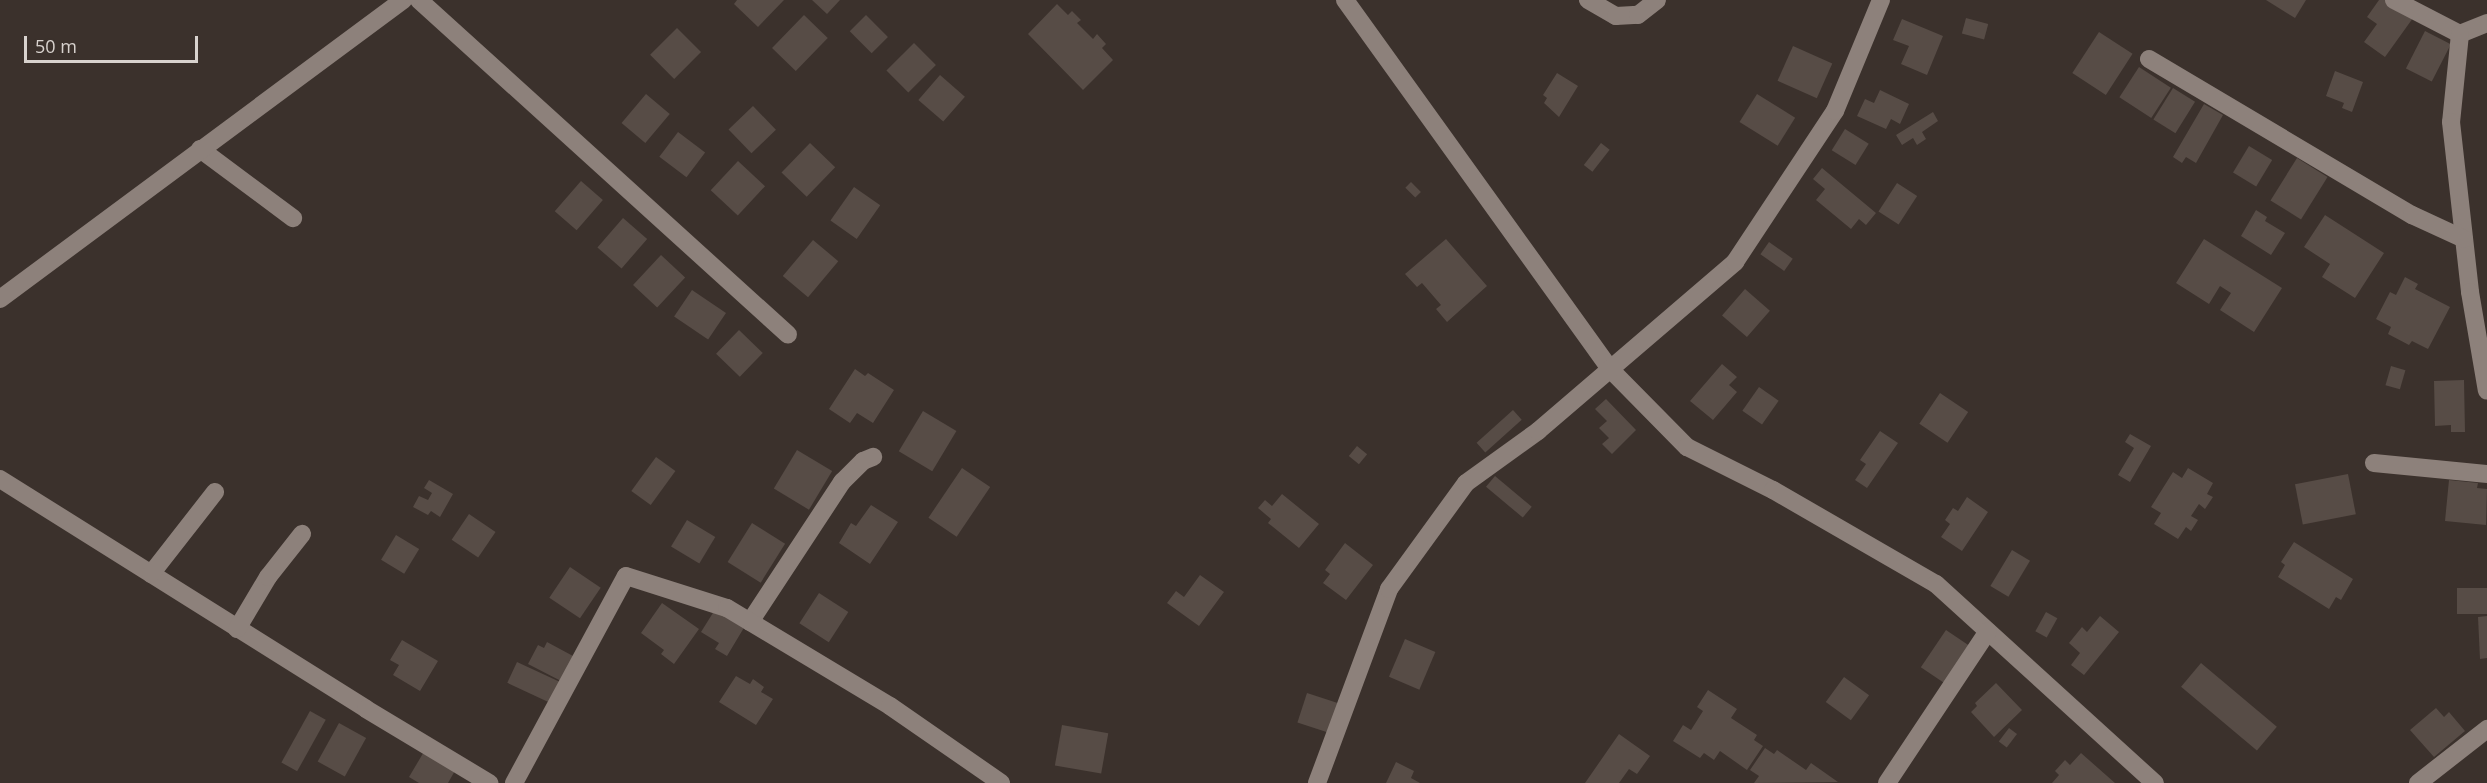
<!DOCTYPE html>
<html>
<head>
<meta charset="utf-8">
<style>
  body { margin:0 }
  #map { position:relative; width:2487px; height:783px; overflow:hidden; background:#3b312c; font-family:"Open Sans",sans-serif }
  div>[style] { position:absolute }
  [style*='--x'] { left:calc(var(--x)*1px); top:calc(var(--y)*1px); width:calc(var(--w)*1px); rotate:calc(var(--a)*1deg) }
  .building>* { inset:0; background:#574c46; transform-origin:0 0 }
  .minor>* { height:18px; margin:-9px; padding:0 9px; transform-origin:9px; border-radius:9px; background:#8d817b }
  span { translate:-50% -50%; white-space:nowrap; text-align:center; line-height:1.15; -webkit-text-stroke:4.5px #3b312c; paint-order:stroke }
  .scale { position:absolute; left:24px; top:36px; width:174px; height:27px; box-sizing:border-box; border:3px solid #d8d2ce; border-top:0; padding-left:8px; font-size:18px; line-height:21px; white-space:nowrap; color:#d8d2ce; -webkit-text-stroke:4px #3b312c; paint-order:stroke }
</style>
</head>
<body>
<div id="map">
  <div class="building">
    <i style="clip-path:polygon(737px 0,784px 0,758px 27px,734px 4px)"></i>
    <i style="clip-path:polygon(812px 0,840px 0,827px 14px)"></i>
    <i style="clip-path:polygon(2266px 0,2306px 0,2295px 18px)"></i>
    <i style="clip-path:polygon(2379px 0,2388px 0,2413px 18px,2385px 57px,2364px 42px,2377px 24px,2367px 17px)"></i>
    <i style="clip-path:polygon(1057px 4px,1068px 15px,1072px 11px,1081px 20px,1077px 23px,1093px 39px,1097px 34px,1106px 44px,1102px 48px,1113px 60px,1083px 90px,1028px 34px)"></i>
    <i style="left:804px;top:15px;width:33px;height:46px;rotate:44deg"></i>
    <i style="left:866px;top:15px;width:31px;height:23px;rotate:45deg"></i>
    <i style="left:1966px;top:18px;width:23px;height:16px;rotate:15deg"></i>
    <i style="clip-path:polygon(1902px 19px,1943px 36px,1927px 75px,1901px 64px,1909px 46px,1893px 40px)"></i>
    <i style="left:677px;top:28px;width:34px;height:38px;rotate:45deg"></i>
    <i style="left:2425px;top:31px;width:29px;height:42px;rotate:27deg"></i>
    <i style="left:2099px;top:32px;width:40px;height:49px;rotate:33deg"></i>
    <i style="left:914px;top:43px;width:31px;height:39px;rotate:45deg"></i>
    <i style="left:1793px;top:46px;width:43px;height:38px;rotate:24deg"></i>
    <i style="left:2139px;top:67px;width:38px;height:36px;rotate:33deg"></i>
    <i style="clip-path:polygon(2335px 71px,2363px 82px,2352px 112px,2342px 108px,2344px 103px,2326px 96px)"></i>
    <i style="clip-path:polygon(1557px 73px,1578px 86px,1559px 117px,1544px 103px,1547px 98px,1543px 95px)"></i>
    <i style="left:940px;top:75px;width:33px;height:33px;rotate:41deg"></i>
    <i style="left:2173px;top:88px;width:26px;height:37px;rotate:32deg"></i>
    <i style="clip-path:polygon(1880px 90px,1909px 104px,1900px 124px,1891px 119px,1886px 129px,1857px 116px,1865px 99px,1874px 103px)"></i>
    <i style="left:646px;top:94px;width:31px;height:38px;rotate:40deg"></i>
    <i style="left:1757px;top:94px;width:45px;height:33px;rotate:32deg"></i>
    <i style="clip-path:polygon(2204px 104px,2223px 115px,2196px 163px,2186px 157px,2182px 163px,2173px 157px)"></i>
    <i style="left:753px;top:106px;width:33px;height:34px;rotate:46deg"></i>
    <i style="clip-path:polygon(1933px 112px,1938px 121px,1922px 132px,1926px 139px,1917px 145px,1913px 138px,1902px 145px,1896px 135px)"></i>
    <i style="left:1845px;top:129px;width:28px;height:25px;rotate:32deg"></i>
    <i style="left:678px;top:132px;width:34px;height:31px;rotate:37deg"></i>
    <i style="left:810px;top:143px;width:35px;height:41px;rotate:44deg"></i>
    <i style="left:1601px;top:143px;width:11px;height:28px;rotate:38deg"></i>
    <i style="left:2249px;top:146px;width:27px;height:31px;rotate:31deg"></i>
    <i style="left:2297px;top:158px;width:36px;height:50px;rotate:32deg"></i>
    <i style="left:738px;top:161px;width:37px;height:40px;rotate:43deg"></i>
    <i style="clip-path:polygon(1822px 168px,1876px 213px,1866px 225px,1859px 219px,1851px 229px,1816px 200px,1825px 189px,1813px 179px)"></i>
    <i style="left:581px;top:181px;width:29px;height:40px;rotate:41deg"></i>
    <i style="left:1411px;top:182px;width:14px;height:8px;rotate:45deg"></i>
    <i style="left:1897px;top:183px;width:24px;height:34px;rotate:33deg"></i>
    <i style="left:854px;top:187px;width:32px;height:41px;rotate:35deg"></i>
    <i style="clip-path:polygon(2256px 210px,2267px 217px,2265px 221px,2285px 233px,2271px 255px,2241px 236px)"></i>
    <i style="clip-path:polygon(2325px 215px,2384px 253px,2355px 298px,2322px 277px,2330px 264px,2304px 247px)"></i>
    <i style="left:623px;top:218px;width:32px;height:39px;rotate:41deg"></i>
    <i style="clip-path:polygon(1446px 239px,1487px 286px,1447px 322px,1436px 309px,1441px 305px,1422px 283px,1417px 287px,1405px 274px)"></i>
    <i style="clip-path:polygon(2204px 239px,2282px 288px,2254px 332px,2220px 310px,2231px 293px,2220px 286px,2209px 304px,2176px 283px)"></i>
    <i style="left:813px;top:240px;width:33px;height:47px;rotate:40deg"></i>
    <i style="left:1769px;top:242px;width:29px;height:15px;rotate:35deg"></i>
    <i style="left:661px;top:255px;width:33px;height:41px;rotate:43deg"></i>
    <i style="clip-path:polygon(2405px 277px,2418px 284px,2415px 289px,2450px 307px,2428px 349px,2412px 341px,2409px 345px,2388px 334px,2391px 327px,2376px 319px,2390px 292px,2396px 295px)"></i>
    <i style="left:1745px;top:289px;width:33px;height:35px;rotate:41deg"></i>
    <i style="left:692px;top:290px;width:41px;height:32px;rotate:34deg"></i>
    <i style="left:739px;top:330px;width:33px;height:33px;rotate:44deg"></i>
    <i style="clip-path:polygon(1722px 364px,1737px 377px,1729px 385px,1737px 392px,1713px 420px,1690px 401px)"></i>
    <i style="left:2391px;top:366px;width:15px;height:20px;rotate:16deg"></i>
    <i style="clip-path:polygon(855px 369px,865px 376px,868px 373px,894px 390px,873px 423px,857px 413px,850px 423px,829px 409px)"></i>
    <i style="clip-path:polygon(2464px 380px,2465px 432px,2451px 432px,2451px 425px,2435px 426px,2434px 381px)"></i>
    <i style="left:1759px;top:387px;width:24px;height:29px;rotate:35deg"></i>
    <i style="left:1940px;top:393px;width:34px;height:37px;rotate:34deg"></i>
    <i style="clip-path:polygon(1606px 399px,1636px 430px,1612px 454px,1602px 444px,1609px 438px,1599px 428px,1607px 421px,1595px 409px)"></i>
    <i style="left:1513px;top:410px;width:13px;height:49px;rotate:48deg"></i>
    <i style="left:923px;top:411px;width:39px;height:47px;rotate:31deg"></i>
    <i style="clip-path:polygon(1880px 431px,1898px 443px,1867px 488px,1855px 480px,1866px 464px,1860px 460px)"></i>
    <i style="clip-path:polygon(2130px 434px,2151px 446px,2130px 482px,2118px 475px,2134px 448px,2125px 442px)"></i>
    <i style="left:1357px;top:446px;width:13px;height:13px;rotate:39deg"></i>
    <i style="left:797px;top:450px;width:41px;height:45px;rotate:31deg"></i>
    <i style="left:656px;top:457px;width:24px;height:42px;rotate:36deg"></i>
    <i style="left:962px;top:468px;width:34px;height:60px;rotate:34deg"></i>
    <i style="clip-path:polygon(2188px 468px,2213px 483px,2207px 494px,2213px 497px,2205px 509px,2199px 504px,2191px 516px,2198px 520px,2191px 531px,2186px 527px,2178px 539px,2154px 524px,2161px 513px,2151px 507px,2173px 472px,2182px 478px)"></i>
    <i style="left:2348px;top:474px;width:41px;height:54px;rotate:79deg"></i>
    <i style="left:1495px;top:476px;width:48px;height:14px;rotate:40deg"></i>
    <i style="clip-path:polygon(429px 480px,453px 494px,440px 517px,431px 511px,428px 515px,413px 507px,419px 496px,428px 500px,432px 493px,424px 488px)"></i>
    <i style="clip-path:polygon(2449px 480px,2478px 483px,2477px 488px,2487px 489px,2486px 525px,2445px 521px)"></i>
    <i style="clip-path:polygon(1282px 494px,1319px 524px,1299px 548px,1268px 523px,1271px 519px,1258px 508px,1265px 500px,1272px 506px)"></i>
    <i style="clip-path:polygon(1967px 497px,1988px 512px,1962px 551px,1941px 537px,1950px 524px,1945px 520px,1953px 508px,1958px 511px)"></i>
    <i style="clip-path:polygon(871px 505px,898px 522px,870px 564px,839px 543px,851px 523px,856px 526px)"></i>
    <i style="left:469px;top:514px;width:32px;height:31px;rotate:34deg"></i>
    <i style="left:687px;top:520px;width:33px;height:31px;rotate:31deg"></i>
    <i style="left:752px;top:523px;width:39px;height:46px;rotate:32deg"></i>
    <i style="left:396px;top:535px;width:27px;height:29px;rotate:31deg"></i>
    <i style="clip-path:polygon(2294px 542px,2353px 579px,2341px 600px,2336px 597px,2329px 609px,2278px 577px,2285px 565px,2281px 562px)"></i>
    <i style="clip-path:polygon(1345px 543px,1373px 565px,1346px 600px,1323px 583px,1330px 574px,1325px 570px)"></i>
    <i style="left:2012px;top:550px;width:21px;height:42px;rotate:31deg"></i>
    <i style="left:570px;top:567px;width:37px;height:37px;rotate:34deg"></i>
    <i style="clip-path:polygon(1200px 575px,1224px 592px,1199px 626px,1167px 603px,1176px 591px,1184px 597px)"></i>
    <i style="left:2457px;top:588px;width:30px;height:26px"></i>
    <i style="left:819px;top:593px;width:35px;height:36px;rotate:33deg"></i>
    <i style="clip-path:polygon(662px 603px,699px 629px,674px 664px,661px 654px,664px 650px,641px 633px)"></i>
    <i style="clip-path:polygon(716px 608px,745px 626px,727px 656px,715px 649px,719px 643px,701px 632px)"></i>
    <i style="left:2046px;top:612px;width:13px;height:22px;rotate:29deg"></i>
    <i style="clip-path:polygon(2100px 616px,2119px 632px,2084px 675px,2071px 665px,2080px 653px,2069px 643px,2082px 627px,2087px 632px)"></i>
    <i style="clip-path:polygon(2487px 616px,2487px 658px,2480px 659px,2478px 617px)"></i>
    <i style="left:1946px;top:630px;width:30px;height:45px;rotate:34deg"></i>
    <i style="left:1405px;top:639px;width:33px;height:41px;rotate:23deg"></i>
    <i style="clip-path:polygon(402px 640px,438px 661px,420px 691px,393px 675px,399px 665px,390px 660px)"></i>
    <i style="clip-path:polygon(547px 642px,573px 656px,561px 681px,528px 664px,538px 645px,544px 648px)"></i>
    <i style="left:517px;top:662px;width:47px;height:23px;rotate:25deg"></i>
    <i style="left:2201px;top:663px;width:99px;height:31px;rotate:40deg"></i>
    <i style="clip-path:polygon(736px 676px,750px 684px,753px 679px,764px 687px,761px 692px,773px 699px,756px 725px,719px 702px)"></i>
    <i style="left:1844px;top:677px;width:31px;height:31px;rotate:36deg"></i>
    <i style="clip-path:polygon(1996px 683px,2022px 710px,1994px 737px,1971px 712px,1977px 706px,1975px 703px)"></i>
    <i style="clip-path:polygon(1708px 690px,1737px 709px,1731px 718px,1757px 735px,1754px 740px,1763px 746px,1747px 770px,1720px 751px,1714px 760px,1704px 753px,1700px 758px,1673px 741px,1683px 725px,1691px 730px,1703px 711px,1697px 707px)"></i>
    <i style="left:1307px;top:693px;width:33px;height:31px;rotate:18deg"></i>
    <i style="clip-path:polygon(2436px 708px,2444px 717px,2449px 712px,2465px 731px,2434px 757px,2410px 730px)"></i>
    <i style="left:310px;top:711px;width:18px;height:59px;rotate:29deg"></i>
    <i style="left:339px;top:723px;width:31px;height:44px;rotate:29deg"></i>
    <i style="left:1062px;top:725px;width:47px;height:41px;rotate:10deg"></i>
    <i style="left:2009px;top:728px;width:10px;height:17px;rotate:37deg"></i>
    <i style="clip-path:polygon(1619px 734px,1650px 756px,1637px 774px,1629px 769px,1619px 783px,1585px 783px)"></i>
    <i style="clip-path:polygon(1765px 748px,1774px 754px,1777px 750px,1806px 770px,1811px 763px,1838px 782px,1754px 783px,1759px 776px,1750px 770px)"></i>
    <i style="clip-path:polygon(425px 750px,456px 769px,448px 783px,419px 783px,409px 777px)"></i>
    <i style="clip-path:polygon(2081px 753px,2115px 783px,2052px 783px,2059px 775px,2055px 771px,2065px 760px,2070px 765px)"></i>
    <i style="clip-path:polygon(1396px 762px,1414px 771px,1411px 778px,1420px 783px,1386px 783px)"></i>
  </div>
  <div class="minor">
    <i style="--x:419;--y:0;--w:498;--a:42.2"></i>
    <i style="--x:1345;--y:0;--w:454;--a:54.3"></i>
    <i style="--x:1610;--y:369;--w:110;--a:45.4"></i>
    <i style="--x:1687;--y:447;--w:96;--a:26.6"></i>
    <i style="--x:1773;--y:490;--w:188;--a:30"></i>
    <i style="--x:1936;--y:584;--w:296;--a:42.3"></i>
    <i style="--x:1588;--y:0;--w:32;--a:30"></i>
    <i style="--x:1616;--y:16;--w:22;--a:-3"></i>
    <i style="--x:1638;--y:15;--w:24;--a:-38"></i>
    <i style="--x:2394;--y:0;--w:74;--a:27.3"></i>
    <i style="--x:2487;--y:23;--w:29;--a:158"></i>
    <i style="--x:2460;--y:34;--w:88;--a:95.8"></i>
    <i style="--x:2451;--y:122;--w:171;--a:83.6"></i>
    <i style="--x:2470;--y:292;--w:100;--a:80.3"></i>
    <i style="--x:2149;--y:59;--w:306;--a:30.7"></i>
    <i style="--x:2412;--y:215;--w:57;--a:24.8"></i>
    <i style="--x:200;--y:149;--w:116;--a:36.6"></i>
    <i style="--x:0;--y:299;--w:502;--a:-36.57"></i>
    <i style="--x:2374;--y:463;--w:114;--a:5.6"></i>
    <i style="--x:0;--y:479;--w:432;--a:32.1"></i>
    <i style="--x:366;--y:709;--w:144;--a:31"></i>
    <i style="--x:151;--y:574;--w:104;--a:-52"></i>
    <i style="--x:750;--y:622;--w:168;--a:-56.7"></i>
    <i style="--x:842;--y:482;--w:30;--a:-45"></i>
    <i style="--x:863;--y:461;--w:11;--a:-22"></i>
    <i style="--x:237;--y:629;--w:61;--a:-59.2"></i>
    <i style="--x:268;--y:577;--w:55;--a:-51.7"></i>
    <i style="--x:514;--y:783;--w:235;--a:-61.6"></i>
    <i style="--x:626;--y:576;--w:106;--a:17.6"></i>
    <i style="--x:727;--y:608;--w:190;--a:31"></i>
    <i style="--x:890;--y:706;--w:135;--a:34.7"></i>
    <i style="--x:1317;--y:783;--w:207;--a:-69.6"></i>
    <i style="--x:1389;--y:589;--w:131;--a:-54"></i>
    <i style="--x:1466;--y:483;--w:89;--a:-35.8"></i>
    <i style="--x:1538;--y:431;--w:260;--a:-40.6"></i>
    <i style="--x:1735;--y:262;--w:181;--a:-56.5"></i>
    <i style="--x:1835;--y:111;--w:120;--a:-67.5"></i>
    <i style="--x:1887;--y:783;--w:182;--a:-56.4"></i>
    <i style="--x:2418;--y:783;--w:88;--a:-38"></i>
  </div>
  <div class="scale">50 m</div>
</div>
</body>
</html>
